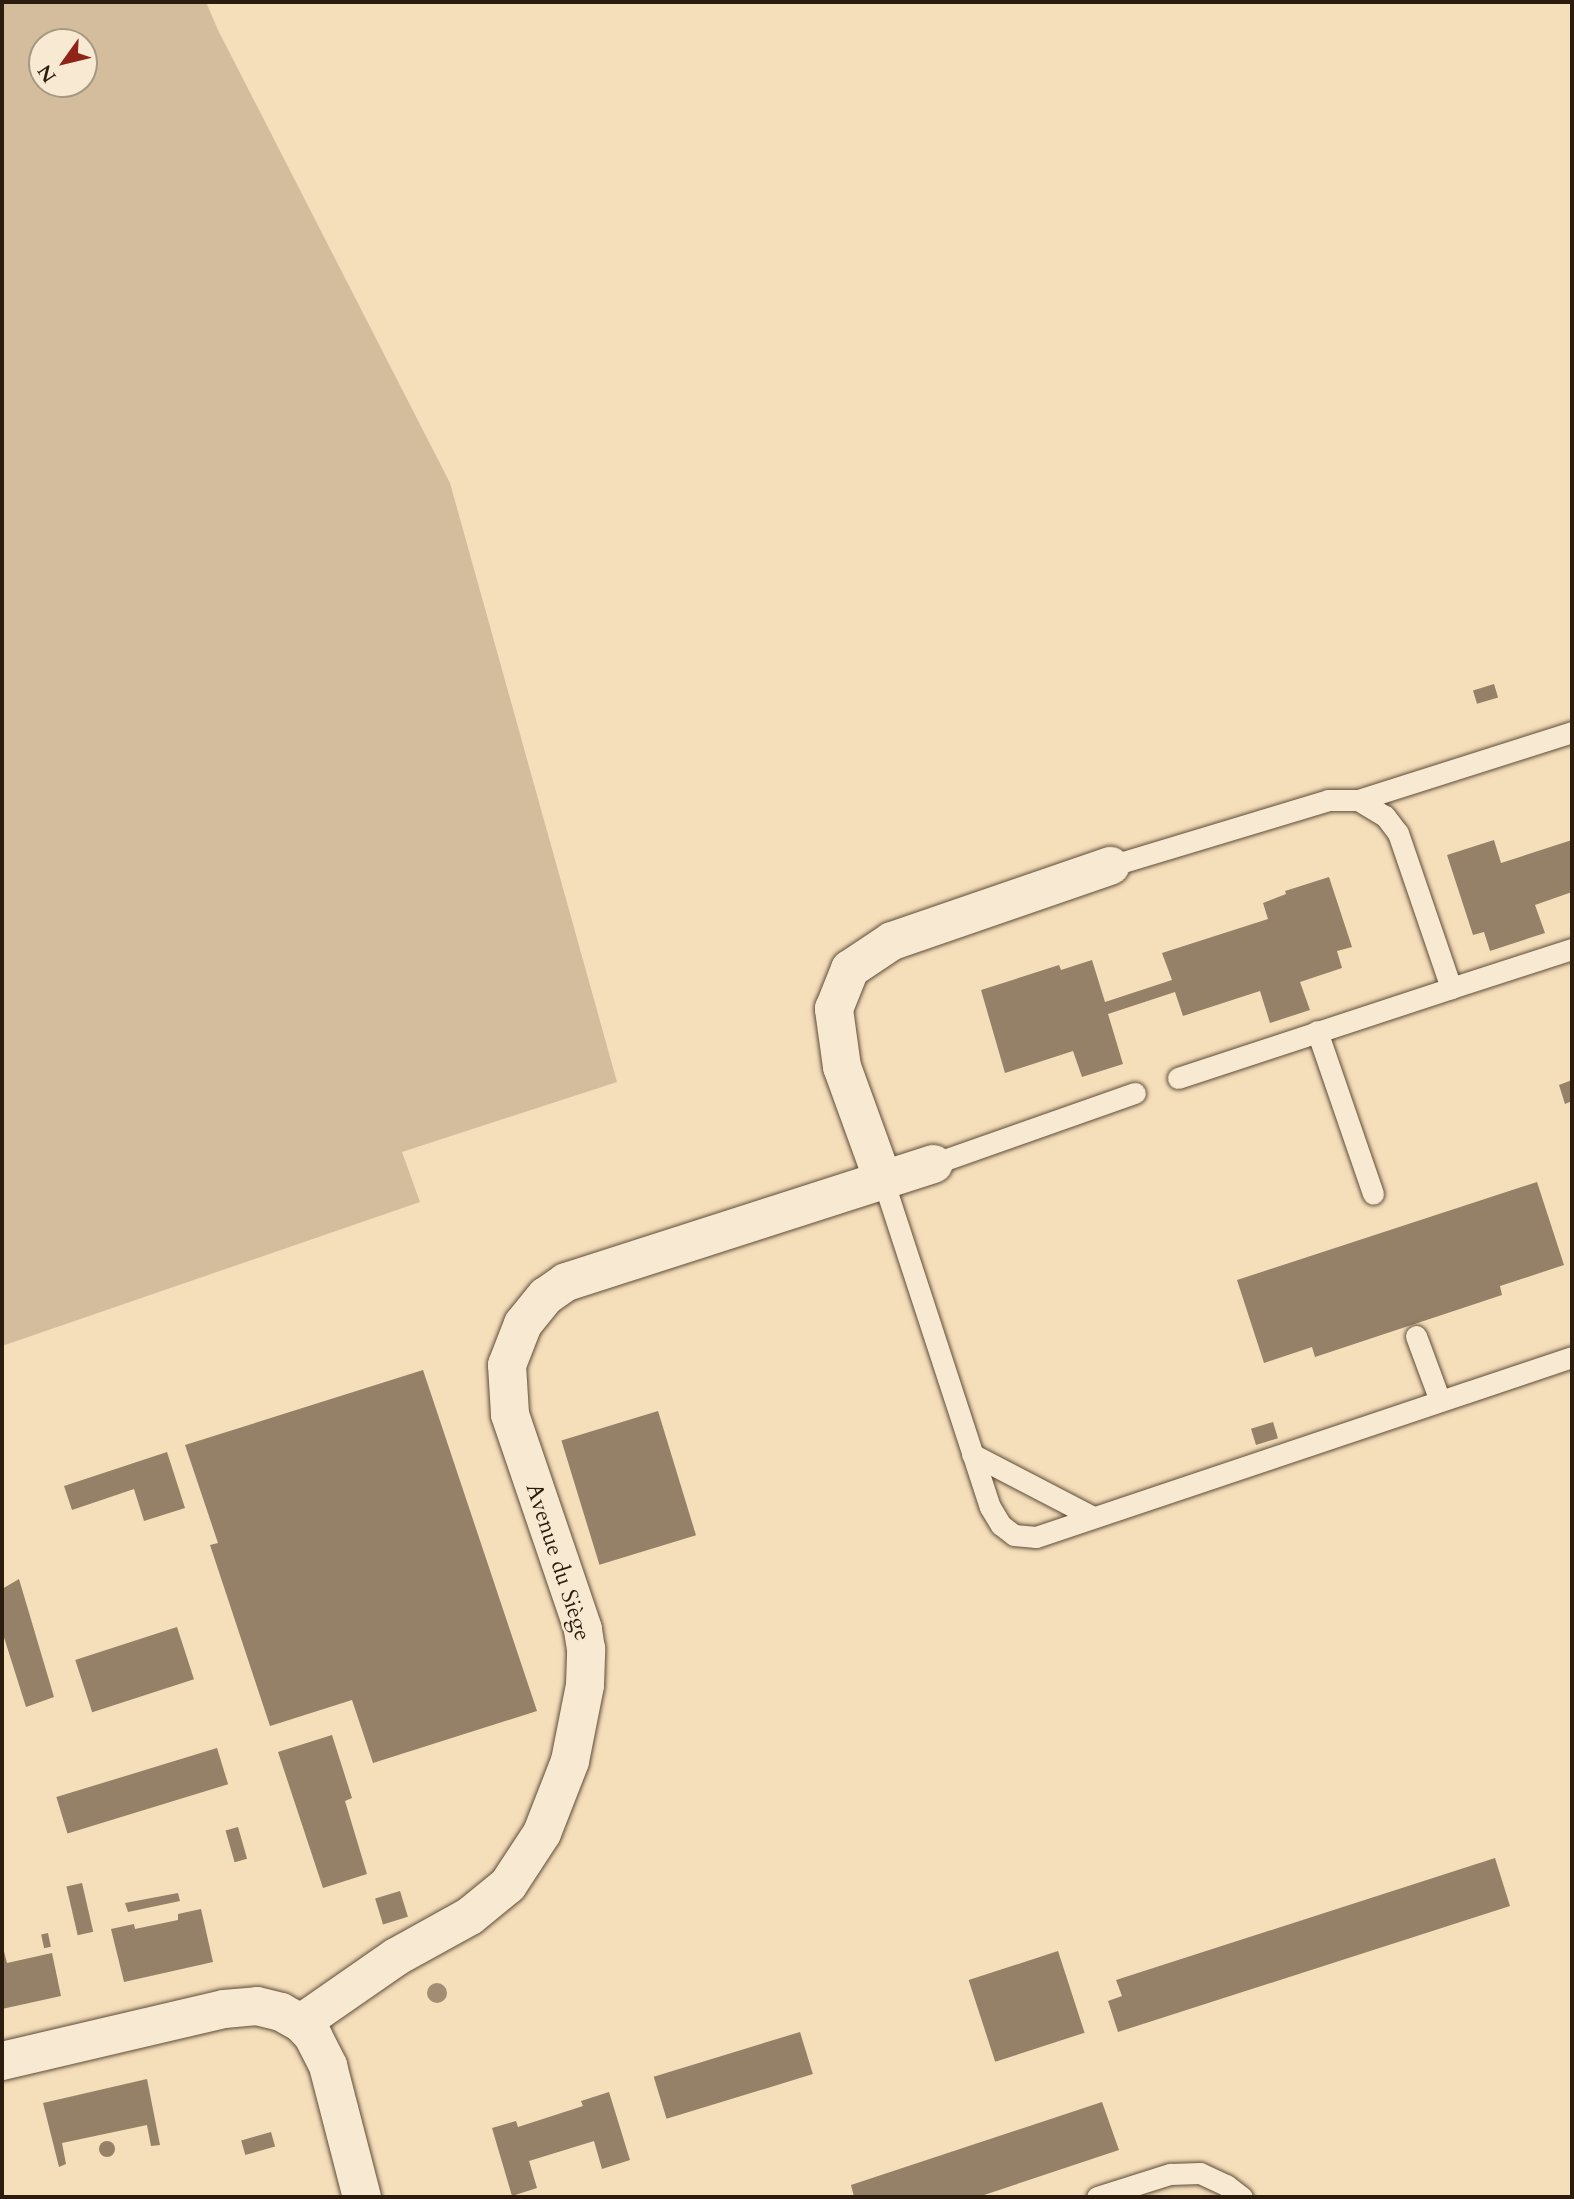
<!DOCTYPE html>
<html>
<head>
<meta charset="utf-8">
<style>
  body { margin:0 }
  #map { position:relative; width:1574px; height:2199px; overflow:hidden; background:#f5deba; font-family:Cardo,serif }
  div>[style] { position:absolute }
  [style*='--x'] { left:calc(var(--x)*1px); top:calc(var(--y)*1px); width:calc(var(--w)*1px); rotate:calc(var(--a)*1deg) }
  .green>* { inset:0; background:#d3bd9d }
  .building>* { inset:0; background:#948167; transform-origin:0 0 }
  .round { border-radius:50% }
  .roads { filter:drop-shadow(0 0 2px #5e4c38) drop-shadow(0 0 2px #5e4c38) }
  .service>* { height:21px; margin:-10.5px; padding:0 10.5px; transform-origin:10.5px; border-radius:10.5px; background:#f8ead2 }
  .minor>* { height:38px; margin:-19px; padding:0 19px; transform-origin:19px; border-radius:19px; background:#f8ead2 }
  .trees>* { width:20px; height:20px; margin:-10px; border-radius:50%; background:#a18e72 }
  span { translate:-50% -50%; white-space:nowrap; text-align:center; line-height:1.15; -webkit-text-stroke:5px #f8ead2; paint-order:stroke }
  .street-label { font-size:23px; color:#2b1c0d }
  .frame { position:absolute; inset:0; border:4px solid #2b1c0d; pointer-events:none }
  .north { position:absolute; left:28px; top:28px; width:70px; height:70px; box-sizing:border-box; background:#f8ead2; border:2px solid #a69883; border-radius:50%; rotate:236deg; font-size:19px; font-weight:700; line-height:28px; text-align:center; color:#2b1c0d }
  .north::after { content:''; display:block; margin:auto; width:24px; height:32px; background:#8f2418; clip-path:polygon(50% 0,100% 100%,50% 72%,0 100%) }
</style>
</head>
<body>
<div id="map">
  <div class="green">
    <i style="clip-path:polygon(evenodd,2px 2px,206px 2px,218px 30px,450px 483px,617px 1082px,402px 1152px,420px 1202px,2px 1346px,2px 2px,84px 42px,84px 84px,42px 84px,42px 42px,84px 42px)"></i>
  </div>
  <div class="building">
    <i style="left:1494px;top:684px;width:14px;height:22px;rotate:73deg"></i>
    <i style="clip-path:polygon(1494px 840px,1501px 863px,1572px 840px,1572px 892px,1535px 905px,1545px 933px,1490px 951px,1484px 932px,1473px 935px,1447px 855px)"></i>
    <i style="clip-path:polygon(1329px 877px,1352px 947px,1337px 951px,1342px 968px,1300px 982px,1310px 1010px,1270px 1023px,1260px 991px,1183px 1016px,1175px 992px,1108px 1014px,1123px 1064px,1082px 1077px,1073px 1051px,1005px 1073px,981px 990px,1059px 965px,1061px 970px,1092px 960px,1105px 1002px,1172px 980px,1162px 953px,1268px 919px,1263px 903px,1286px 894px,1285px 891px)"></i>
    <i style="clip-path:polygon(1572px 1080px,1572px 1101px,1565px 1104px,1559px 1085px)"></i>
    <i style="clip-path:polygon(1537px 1182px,1564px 1265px,1500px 1286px,1502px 1295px,1315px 1357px,1312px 1347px,1264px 1363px,1237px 1280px)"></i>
    <i style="clip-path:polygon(423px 1370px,537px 1711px,373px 1763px,352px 1700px,270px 1726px,210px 1545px,218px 1543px,185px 1445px)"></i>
    <i style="left:658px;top:1411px;width:130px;height:101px;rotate:73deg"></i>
    <i style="left:1273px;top:1422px;width:17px;height:23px;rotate:73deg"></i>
    <i style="clip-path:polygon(167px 1452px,185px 1508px,144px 1521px,134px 1489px,72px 1510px,64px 1486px)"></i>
    <i style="clip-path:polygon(19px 1579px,54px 1697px,26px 1707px,2px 1631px,2px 1589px)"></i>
    <i style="left:177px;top:1627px;width:55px;height:107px;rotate:72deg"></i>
    <i style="clip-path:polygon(332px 1735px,352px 1798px,345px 1801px,367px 1874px,323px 1888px,278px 1752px)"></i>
    <i style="left:217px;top:1748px;width:38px;height:168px;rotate:73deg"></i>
    <i style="left:238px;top:1827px;width:33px;height:13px;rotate:74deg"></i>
    <i style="clip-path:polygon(1495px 1858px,1510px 1906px,1118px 2032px,1108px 2001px,1122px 1996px,1116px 1980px)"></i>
    <i style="left:82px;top:1883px;width:50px;height:16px;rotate:77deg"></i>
    <i style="left:400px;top:1891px;width:27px;height:26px;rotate:73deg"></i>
    <i style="clip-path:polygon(178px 1893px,180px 1901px,128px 1912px,125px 1903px)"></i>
    <i style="clip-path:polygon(201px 1909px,213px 1962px,124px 1982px,111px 1929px,134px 1924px,135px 1929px,178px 1920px,178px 1914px)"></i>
    <i style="left:48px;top:1933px;width:14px;height:7px;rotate:78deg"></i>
    <i style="clip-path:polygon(2px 1944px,7px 1963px,52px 1953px,61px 1996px,2px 2009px)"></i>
    <i style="left:1058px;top:1951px;width:86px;height:94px;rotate:72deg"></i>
    <i style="left:800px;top:2032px;width:44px;height:153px;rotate:73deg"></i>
    <i style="clip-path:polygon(147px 2079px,160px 2145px,151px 2146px,147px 2125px,62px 2143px,66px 2164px,59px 2167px,43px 2103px)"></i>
    <i style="clip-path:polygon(609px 2092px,630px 2160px,602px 2169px,594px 2141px,529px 2161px,537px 2188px,512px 2196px,492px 2128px,516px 2121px,518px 2127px,583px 2106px,581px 2101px)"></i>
    <i style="clip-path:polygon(1102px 2102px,1119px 2150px,978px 2197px,854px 2197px,851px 2185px)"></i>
    <i style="left:271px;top:2132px;width:15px;height:31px;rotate:74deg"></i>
    <i class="round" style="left:99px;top:2141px;width:16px;height:16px"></i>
  </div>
  <div class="roads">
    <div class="service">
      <i style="--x:1358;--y:800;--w:225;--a:-17.6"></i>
      <i style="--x:1110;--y:866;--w:228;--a:-16.8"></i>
      <i style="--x:1328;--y:800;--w:30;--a:0"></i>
      <i style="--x:1358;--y:800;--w:31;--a:31"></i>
      <i style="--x:1385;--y:816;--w:21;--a:53"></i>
      <i style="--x:1398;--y:833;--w:164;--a:71.1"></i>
      <i style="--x:1451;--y:988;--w:127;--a:-17.9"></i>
      <i style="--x:1317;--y:1031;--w:172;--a:71"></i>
      <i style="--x:1178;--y:1078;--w:287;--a:-18.2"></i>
      <i style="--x:933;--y:1164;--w:214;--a:-19.4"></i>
      <i style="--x:883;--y:1180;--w:344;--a:71.9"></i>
      <i style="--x:990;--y:1507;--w:21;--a:59"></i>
      <i style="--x:1001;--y:1525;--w:16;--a:38"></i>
      <i style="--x:1014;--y:1535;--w:22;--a:5"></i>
      <i style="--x:1036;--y:1537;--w:565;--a:-18.56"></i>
      <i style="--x:1416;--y:1336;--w:69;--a:69.7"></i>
      <i style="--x:972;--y:1454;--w:136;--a:27.5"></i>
      <i style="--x:1097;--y:2197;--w:77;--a:-17.5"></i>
      <i style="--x:1170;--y:2174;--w:30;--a:-2"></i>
      <i style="--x:1200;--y:2173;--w:29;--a:25"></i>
      <i style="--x:1226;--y:2185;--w:20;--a:37"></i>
    </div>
    <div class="minor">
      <i style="--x:883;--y:1180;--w:120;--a:-109.9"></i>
      <i style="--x:842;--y:1067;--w:59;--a:-97.9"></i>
      <i style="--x:834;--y:1009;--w:43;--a:-68.2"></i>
      <i style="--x:850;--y:969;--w:50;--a:-33.7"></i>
      <i style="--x:892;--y:941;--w:231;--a:-19"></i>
      <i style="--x:301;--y:2023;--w:116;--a:-34.8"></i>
      <i style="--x:396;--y:1957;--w:85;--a:-29"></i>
      <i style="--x:470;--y:1916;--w:49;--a:-39.2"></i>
      <i style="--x:508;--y:1885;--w:62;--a:-56.8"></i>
      <i style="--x:542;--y:1833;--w:77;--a:-68.7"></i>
      <i style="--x:570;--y:1761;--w:77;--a:-78.8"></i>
      <i style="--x:585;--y:1685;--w:36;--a:-88"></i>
      <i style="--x:586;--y:1649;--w:20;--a:-99"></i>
      <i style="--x:583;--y:1629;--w:227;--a:-108.8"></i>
      <i style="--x:510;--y:1414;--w:49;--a:-93.5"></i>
      <i style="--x:507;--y:1365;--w:44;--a:-68.7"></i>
      <i style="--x:523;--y:1324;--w:36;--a:-51"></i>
      <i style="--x:546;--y:1296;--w:24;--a:-35"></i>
      <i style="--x:566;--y:1282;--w:386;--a:-17.8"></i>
      <i style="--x:2;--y:2061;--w:228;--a:-13.2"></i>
      <i style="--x:224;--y:2009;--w:33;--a:-5"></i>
      <i style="--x:257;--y:2006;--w:25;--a:14"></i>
      <i style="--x:281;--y:2012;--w:23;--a:29"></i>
      <i style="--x:301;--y:2023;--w:18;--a:47"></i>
      <i style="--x:313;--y:2036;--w:34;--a:63"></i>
      <i style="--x:328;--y:2066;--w:135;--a:75.5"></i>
    </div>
  </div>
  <div class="trees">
    <i style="left:437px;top:1993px"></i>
  </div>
  <div class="street-label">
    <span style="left:558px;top:1562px;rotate:72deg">Avenue du Siège</span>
  </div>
  <div class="frame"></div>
  <div class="north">N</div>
</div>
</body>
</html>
